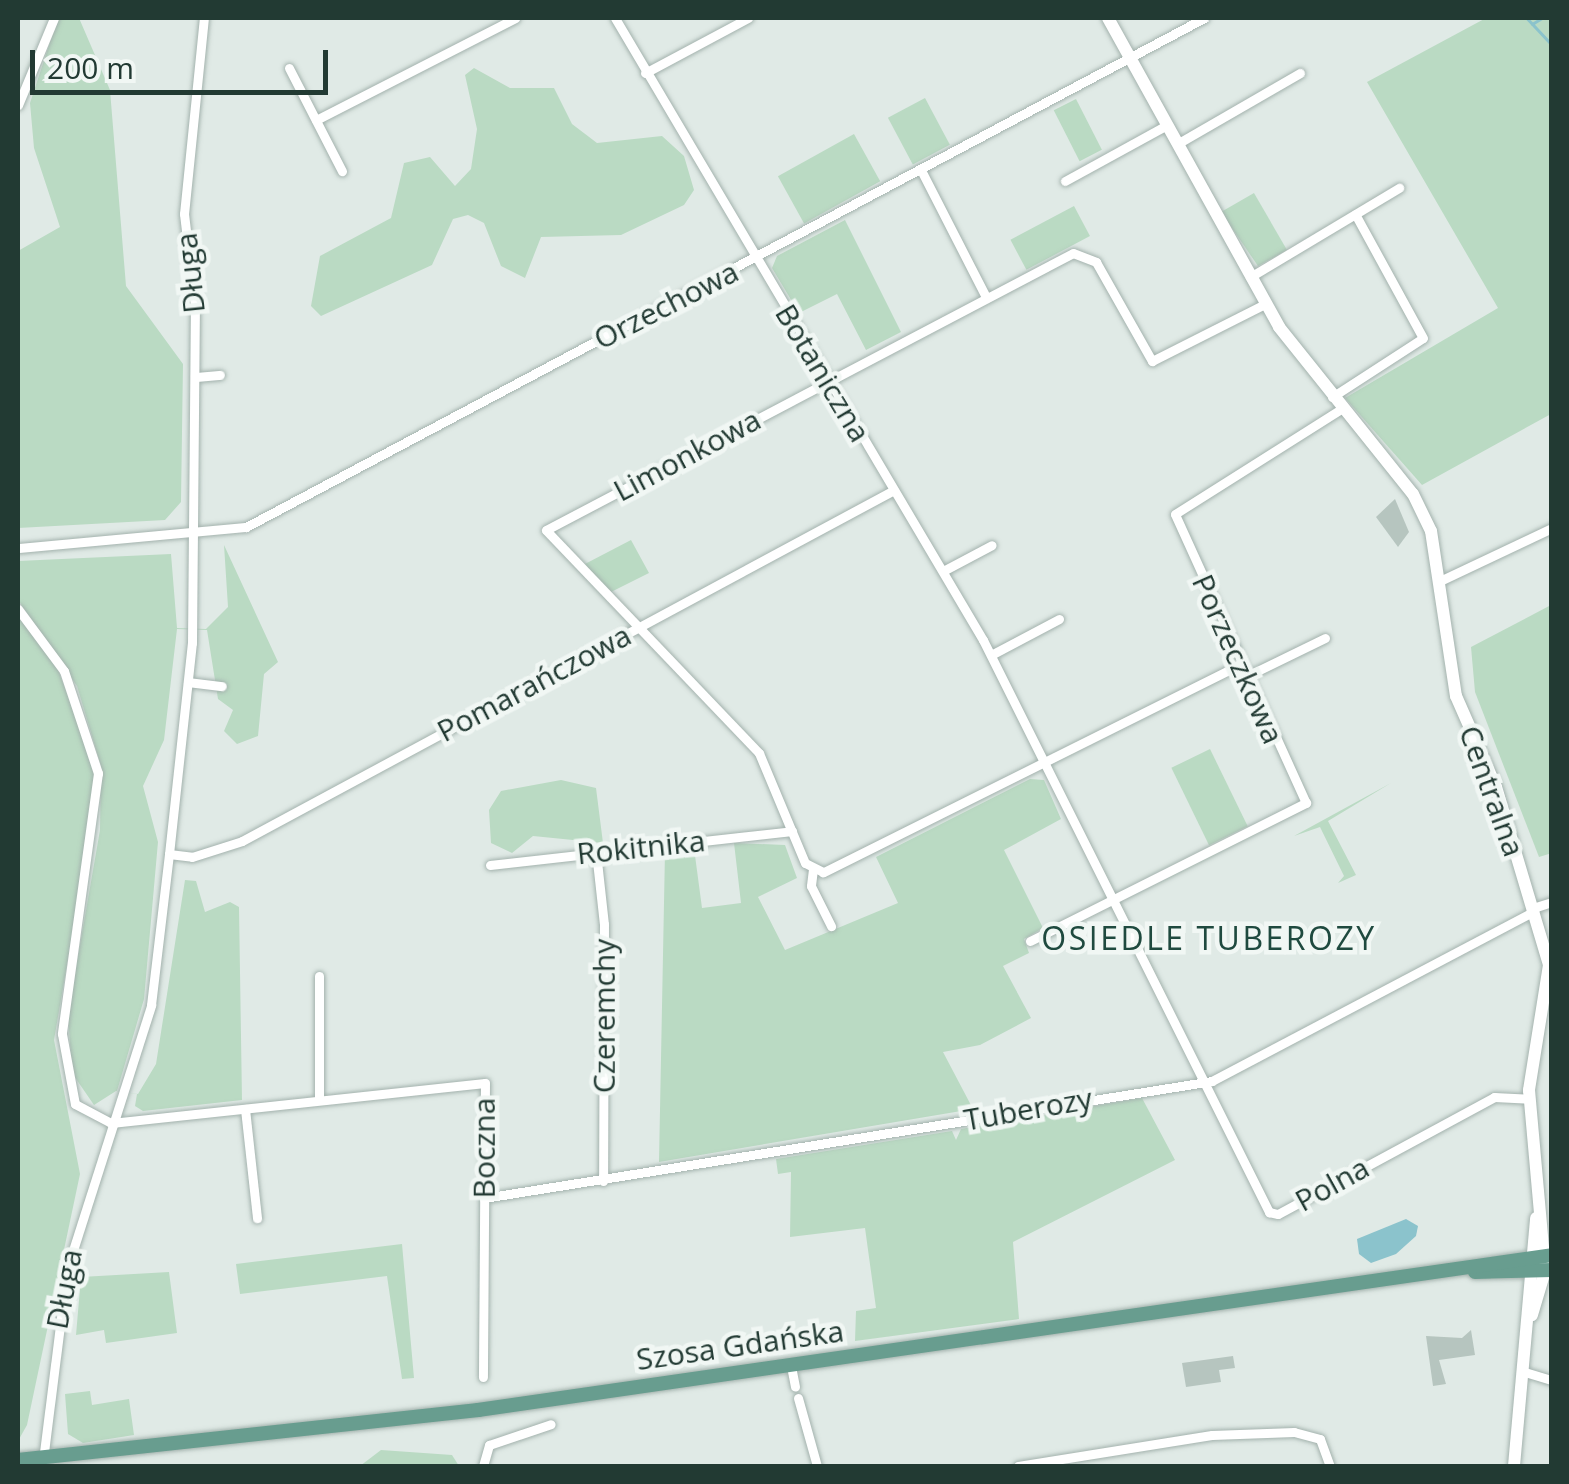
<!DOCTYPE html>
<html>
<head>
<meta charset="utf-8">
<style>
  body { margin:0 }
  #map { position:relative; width:1569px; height:1484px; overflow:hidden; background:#e0eae6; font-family:"Open Sans",sans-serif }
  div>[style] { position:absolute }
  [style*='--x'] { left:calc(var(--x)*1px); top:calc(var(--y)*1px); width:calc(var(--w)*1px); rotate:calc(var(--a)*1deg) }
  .green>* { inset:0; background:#badac3; transform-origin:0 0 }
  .water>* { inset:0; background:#8bc3cc }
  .stream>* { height:2.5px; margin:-1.25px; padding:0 1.25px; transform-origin:1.25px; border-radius:1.25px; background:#8bc3cc }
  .building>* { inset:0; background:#b6c5bf }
  .roads { filter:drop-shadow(0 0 2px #a3b2ad) drop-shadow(0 0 2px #a3b2ad) }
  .street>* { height:9px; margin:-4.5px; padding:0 4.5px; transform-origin:4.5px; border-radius:4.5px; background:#fff }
  .secondary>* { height:12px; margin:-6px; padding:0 6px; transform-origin:6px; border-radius:6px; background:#fff }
  .primary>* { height:14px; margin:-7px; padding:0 7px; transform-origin:7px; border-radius:7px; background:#689d8f }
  span { translate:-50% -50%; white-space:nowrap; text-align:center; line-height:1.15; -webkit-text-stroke:9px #f1f7f4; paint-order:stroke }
  .street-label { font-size:30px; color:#223a33 }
  .neighbourhood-label { font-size:32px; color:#1f4a3f; letter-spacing:2.5px }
  .frame { position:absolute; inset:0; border:20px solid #223a33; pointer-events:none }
  .scale { position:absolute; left:30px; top:50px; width:298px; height:45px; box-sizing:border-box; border:5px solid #223a33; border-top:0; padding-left:12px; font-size:30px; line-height:35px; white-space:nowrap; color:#223a33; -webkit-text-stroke:8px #f1f7f4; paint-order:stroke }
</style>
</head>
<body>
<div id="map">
  <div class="green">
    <i style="clip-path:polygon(58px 18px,79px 18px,110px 90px,126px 286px,183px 364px,181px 502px,165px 520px,18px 528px,18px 251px,60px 227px,34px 148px,30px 103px)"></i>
    <i style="clip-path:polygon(1486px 18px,1551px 18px,1551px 414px,1422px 485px,1345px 398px,1498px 308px,1367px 82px)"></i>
    <i style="clip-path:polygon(474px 68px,510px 88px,554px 88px,572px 124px,597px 143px,662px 136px,684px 156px,694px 190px,684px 205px,621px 235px,541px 237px,525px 278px,501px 266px,484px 223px,468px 215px,453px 219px,432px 265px,321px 316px,311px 306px,320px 256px,391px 218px,404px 163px,430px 157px,455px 186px,471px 169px,477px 129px,465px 75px)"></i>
    <i style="left:925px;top:98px;width:53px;height:42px;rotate:62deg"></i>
    <i style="left:1076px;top:99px;width:57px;height:25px;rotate:63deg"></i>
    <i style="left:854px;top:134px;width:54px;height:87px;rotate:61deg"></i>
    <i style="clip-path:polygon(1254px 193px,1287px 250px,1258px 266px,1221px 212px)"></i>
    <i style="left:1074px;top:206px;width:34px;height:72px;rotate:62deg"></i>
    <i style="clip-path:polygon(845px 220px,901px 332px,866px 350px,837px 294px,799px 313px,772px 268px,777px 256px)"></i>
    <i style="clip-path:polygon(631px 540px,649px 573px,611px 592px,583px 565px)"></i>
    <i style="clip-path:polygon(224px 545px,278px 662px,264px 674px,258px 736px,237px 744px,224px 731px,233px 710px,218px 699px,207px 630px,177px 629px,164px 740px,143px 786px,158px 842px,144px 999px,117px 1091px,138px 1094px,156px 1064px,185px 880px,196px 881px,205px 912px,230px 902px,239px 907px,242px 1100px,143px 1111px,135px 1106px,137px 1094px,116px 1091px,94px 1105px,72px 1073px,68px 1014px,100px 830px,101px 767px,54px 1040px,80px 1174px,27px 1425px,18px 1441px,18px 616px,57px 667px,95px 769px,101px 766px,77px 686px,18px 600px,18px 561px,171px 554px,177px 628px,206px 629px,228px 607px)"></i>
    <i style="clip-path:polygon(1551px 605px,1552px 853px,1539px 857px,1475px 692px,1471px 647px)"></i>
    <i style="left:1210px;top:749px;width:86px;height:43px;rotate:64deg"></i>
    <i style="clip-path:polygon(1030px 779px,1044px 780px,1061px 819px,1004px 850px,1043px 928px,1024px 939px,1029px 953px,1003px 966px,1031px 1018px,980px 1045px,943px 1052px,973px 1109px,659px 1162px,665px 851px,694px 848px,702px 908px,741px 903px,734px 843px,785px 845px,797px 878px,758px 897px,785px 950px,898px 903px,876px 857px)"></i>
    <i style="clip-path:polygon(561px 780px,596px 788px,603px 843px,533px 836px,512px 853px,491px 843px,489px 810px,501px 791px)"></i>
    <i style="clip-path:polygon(1391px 783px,1328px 821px,1356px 875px,1338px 883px,1344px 876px,1320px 827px,1294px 836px)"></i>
    <i style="clip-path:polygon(1142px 1098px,1175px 1160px,1013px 1242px,1019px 1319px,855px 1341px,856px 1311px,876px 1308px,865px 1228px,790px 1237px,791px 1172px,778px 1174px,776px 1159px,952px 1131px,956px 1140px,961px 1129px)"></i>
    <i style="clip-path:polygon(402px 1244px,414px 1378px,402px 1379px,387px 1276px,240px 1294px,236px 1264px)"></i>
    <i style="clip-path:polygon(169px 1272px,177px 1333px,106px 1343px,104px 1330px,76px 1335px,81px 1277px)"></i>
    <i style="clip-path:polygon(90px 1391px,92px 1405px,129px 1399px,134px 1435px,83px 1443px,68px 1434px,65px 1394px)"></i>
    <i style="clip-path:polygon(381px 1450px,452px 1455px,459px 1466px,360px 1466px)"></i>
  </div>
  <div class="water">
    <i style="clip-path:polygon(1406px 1219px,1418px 1226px,1416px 1236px,1396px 1254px,1371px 1263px,1359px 1254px,1357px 1239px)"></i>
  </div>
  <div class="stream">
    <i style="--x:1527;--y:18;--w:37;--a:47"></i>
    <i style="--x:1532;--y:24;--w:12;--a:-31"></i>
  </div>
  <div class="building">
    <i style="clip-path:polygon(1395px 499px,1409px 532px,1398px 547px,1376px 517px)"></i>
    <i style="clip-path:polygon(1471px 1330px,1475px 1355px,1439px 1360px,1446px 1384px,1433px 1386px,1426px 1336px,1462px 1338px)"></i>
    <i style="clip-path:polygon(1233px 1356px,1235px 1368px,1219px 1370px,1221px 1382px,1186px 1387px,1182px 1363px)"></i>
  </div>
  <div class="roads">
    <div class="street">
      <i style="--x:615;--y:18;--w:723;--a:59.39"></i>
      <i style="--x:983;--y:640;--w:640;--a:63.43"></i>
      <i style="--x:1269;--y:1212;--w:9;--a:13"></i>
      <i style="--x:1278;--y:1214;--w:246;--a:-28.4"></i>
      <i style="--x:1494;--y:1097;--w:35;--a:3"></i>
      <i style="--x:289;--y:68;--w:116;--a:62.8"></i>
      <i style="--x:645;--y:73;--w:117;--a:-28.1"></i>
      <i style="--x:18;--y:105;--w:94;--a:-67.5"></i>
      <i style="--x:316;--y:120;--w:224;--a:-27.1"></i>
      <i style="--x:1177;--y:144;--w:142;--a:-30"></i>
      <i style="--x:922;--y:172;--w:140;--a:62.9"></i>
      <i style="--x:1065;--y:181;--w:116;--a:-28.8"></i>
      <i style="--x:1250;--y:277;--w:174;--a:-30.9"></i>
      <i style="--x:195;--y:377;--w:25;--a:-5"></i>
      <i style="--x:1332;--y:397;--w:108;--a:-33"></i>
      <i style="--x:1423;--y:338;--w:141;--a:-118.7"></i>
      <i style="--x:18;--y:548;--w:229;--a:-5.3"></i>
      <i style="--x:246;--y:527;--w:1085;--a:-27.98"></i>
      <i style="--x:943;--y:571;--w:55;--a:-28"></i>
      <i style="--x:1442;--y:580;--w:122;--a:-25.3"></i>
      <i style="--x:18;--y:609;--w:77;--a:53.4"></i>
      <i style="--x:64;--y:671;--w:108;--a:71.6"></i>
      <i style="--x:98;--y:773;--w:263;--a:97.9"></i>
      <i style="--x:62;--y:1034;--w:71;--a:79.5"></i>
      <i style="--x:75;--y:1104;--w:41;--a:27.8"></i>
      <i style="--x:111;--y:1123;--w:376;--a:-6.1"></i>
      <i style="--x:485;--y:1083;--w:294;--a:90.4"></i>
      <i style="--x:991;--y:655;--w:77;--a:-27.9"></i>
      <i style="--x:1239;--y:665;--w:465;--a:153.5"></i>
      <i style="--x:823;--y:872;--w:20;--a:-153"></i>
      <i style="--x:805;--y:863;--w:119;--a:-112.7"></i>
      <i style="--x:759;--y:753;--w:308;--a:-133.7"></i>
      <i style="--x:546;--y:530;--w:595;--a:-27.73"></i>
      <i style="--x:1073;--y:253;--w:25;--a:21"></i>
      <i style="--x:1096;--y:262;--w:114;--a:60.5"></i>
      <i style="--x:1152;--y:361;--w:127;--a:-26.8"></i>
      <i style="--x:1245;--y:677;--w:89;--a:-26"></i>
      <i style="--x:188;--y:682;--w:34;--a:7"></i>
      <i style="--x:596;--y:852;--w:72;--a:83.7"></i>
      <i style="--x:604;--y:924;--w:257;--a:90.2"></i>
      <i style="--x:169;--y:854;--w:23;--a:7"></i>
      <i style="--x:192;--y:857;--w:52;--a:-17.7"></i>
      <i style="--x:242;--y:841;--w:740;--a:-28.3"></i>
      <i style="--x:490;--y:865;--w:304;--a:-6.4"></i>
      <i style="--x:813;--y:869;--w:17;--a:97"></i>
      <i style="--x:811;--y:886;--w:45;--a:63.4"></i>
      <i style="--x:1533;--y:908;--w:20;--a:-18"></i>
      <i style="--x:1030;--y:941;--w:309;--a:-26.6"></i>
      <i style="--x:1306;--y:803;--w:317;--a:-114.4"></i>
      <i style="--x:1175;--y:514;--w:196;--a:-32.3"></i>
      <i style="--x:319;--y:976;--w:124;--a:90"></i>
      <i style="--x:245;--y:1109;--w:110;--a:83.7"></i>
      <i style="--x:484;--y:1198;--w:737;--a:-9.13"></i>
      <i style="--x:1212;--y:1081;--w:364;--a:-27.8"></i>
      <i style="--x:791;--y:1366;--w:21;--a:79"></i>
      <i style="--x:1525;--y:1372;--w:28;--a:17"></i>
      <i style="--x:798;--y:1398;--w:71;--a:74.4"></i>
      <i style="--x:43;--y:1460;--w:193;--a:-82.8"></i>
      <i style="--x:67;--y:1269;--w:277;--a:-72.3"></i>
      <i style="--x:151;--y:1005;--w:152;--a:-83.2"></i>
      <i style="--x:169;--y:854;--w:212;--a:-83.8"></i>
      <i style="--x:192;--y:643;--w:337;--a:-89.5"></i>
      <i style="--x:195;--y:306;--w:93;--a:-96.8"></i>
      <i style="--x:184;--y:214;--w:197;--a:-84.2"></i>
      <i style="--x:483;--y:1466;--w:22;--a:-74"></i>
      <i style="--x:489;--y:1445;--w:65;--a:-18.7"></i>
      <i style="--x:1018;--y:1466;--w:196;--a:-9.1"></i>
      <i style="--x:1212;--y:1435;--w:82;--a:-2.1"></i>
      <i style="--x:1294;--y:1432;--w:27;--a:15"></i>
      <i style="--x:1320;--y:1439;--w:29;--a:70"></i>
    </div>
    <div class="secondary">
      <i style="--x:1108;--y:18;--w:353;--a:61"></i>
      <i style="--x:1279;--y:327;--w:214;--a:51.3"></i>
      <i style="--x:1413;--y:494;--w:41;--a:64.1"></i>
      <i style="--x:1431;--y:531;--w:167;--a:81.4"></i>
      <i style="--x:1456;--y:696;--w:99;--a:66.3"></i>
      <i style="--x:1496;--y:787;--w:186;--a:73.4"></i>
      <i style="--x:1549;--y:965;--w:127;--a:99.1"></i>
      <i style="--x:1529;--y:1090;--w:182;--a:84.9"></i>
      <i style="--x:1545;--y:1271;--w:46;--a:106.5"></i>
      <i style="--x:1514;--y:1466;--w:249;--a:-84.9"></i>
    </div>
    <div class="primary">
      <i style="--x:1475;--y:1272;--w:77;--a:-1.5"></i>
      <i style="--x:18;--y:1460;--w:463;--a:-6.2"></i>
      <i style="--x:478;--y:1410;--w:1085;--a:-8.21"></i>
    </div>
  </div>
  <div class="street-label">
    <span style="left:190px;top:273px;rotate:-96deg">Długa</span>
    <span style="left:666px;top:305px;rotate:-27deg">Orzechowa</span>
    <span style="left:823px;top:373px;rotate:59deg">Botaniczna</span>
    <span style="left:687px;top:455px;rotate:-28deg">Limonkowa</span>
    <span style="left:1238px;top:659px;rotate:66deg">Porzeczkowa</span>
    <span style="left:534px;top:683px;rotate:-28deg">Pomarańczowa</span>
    <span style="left:1492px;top:791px;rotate:70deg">Centralna</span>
    <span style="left:641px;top:847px;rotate:-6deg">Rokitnika</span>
    <span style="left:604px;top:1016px;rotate:-90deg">Czeremchy</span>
    <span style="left:1028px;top:1109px;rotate:-10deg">Tuberozy</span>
    <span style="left:484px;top:1148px;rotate:-90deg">Boczna</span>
    <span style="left:1332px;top:1184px;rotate:-29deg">Polna</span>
    <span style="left:64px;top:1289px;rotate:-79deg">Długa</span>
    <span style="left:740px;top:1345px;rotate:-8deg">Szosa Gdańska</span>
  </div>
  <div class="neighbourhood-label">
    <span style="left:1209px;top:938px">OSIEDLE TUBEROZY</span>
  </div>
  <div class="frame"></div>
  <div class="scale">200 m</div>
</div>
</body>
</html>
